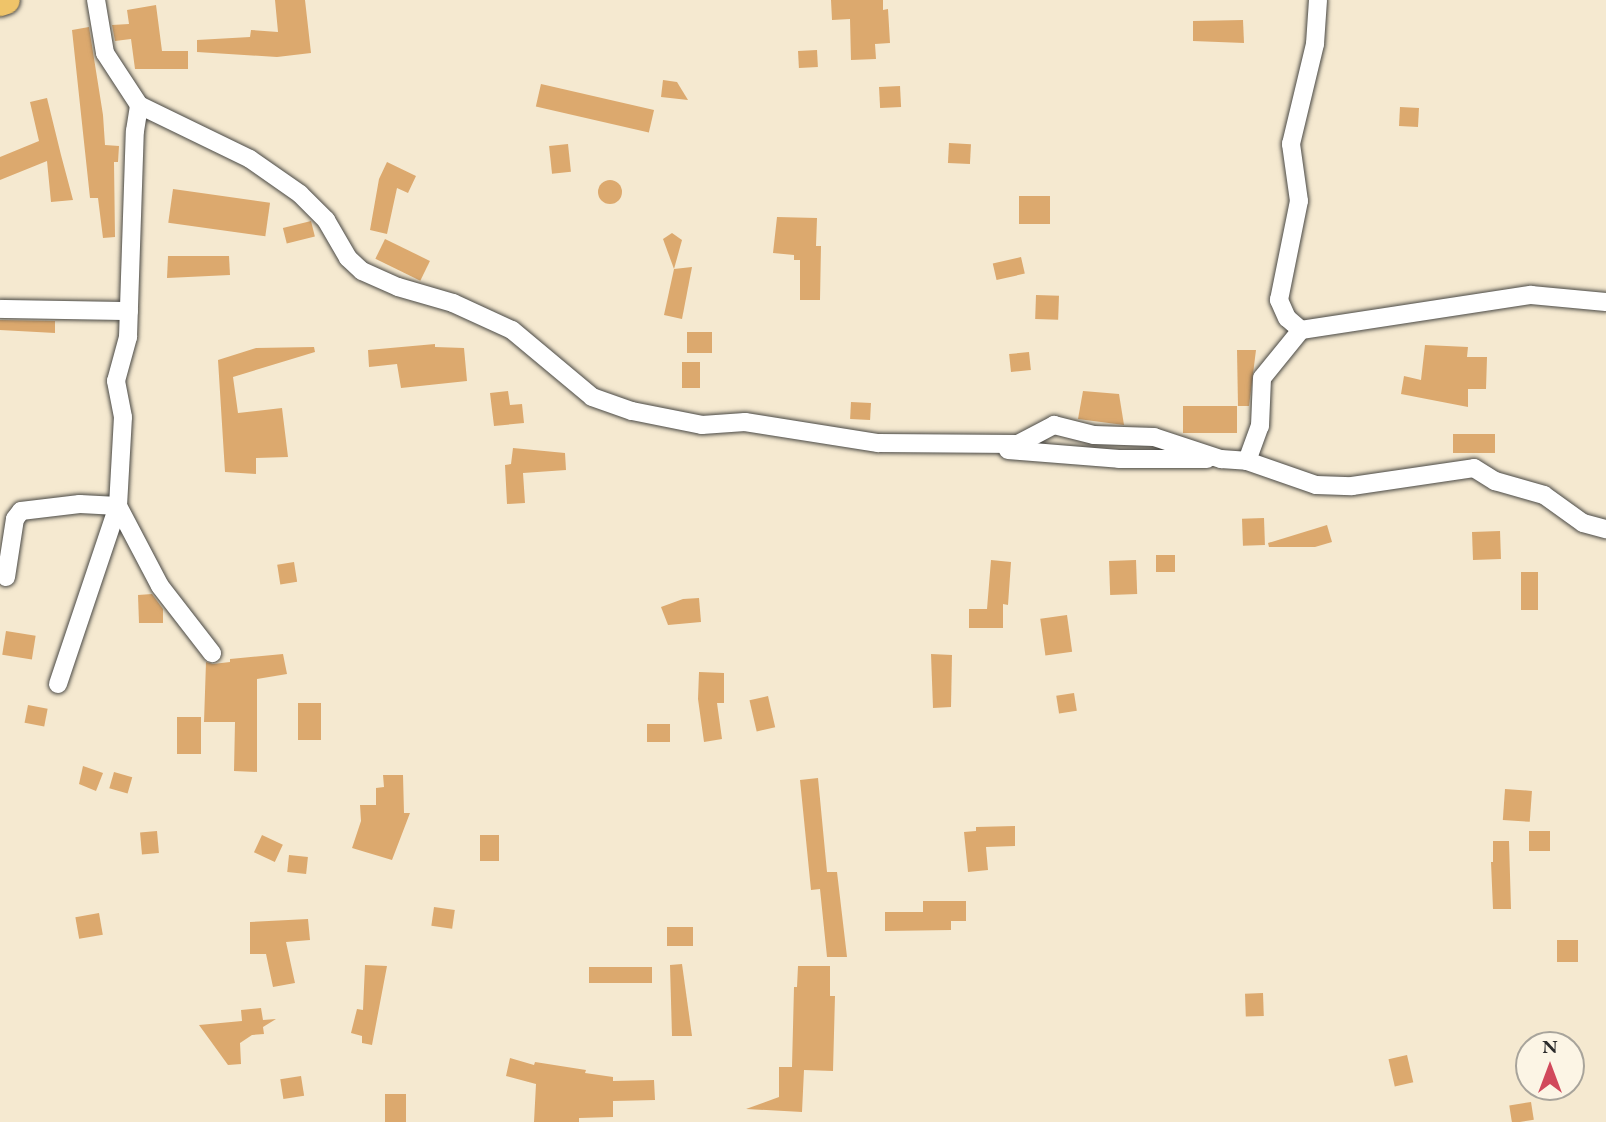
<!DOCTYPE html>
<html>
<head>
<meta charset="utf-8">
<style>
  body { margin:0 }
  #map { position:relative; width:1606px; height:1122px; overflow:hidden; background:#f5e9d0; font-family:"EB Garamond",serif }
  div>[style] { position:absolute }
  [style*='--x'] { left:calc(var(--x)*1px); top:calc(var(--y)*1px); width:calc(var(--w)*1px); rotate:calc(var(--a)*1deg) }
  .building>* { inset:0; background:#dca96e; transform-origin:0 0 }
  .round { border-radius:50% }
  .roads { filter:drop-shadow(0 0 2px #494844) drop-shadow(0 0 2px #494844) }
  .minor>* { height:18px; margin:-9px; padding:0 9px; transform-origin:9px; border-radius:9px; background:#fff }
  .primary>* { height:28px; margin:-14px; padding:0 14px; transform-origin:14px; border-radius:14px; background:#efc469 }
  span { translate:-50% -50%; white-space:nowrap; text-align:center; line-height:1.15; -webkit-text-stroke:5px #fcf5e5; paint-order:stroke }
  .north { position:absolute; left:1515px; top:1031px; width:70px; height:70px; box-sizing:border-box; background:#fcf5e5; border:2px solid #a8a49b; border-radius:50%; rotate:0deg; font-size:19px; font-weight:700; line-height:28px; text-align:center; color:#2b2b2b }
  .north::after { content:''; display:block; margin:auto; width:24px; height:32px; background:#d1495b; clip-path:polygon(50% 0,100% 100%,50% 72%,0 100%) }
</style>
</head>
<body>
<div id="map">
  <div class="building">
    <i style="clip-path:polygon(275px 0,305px 0,311px 53px,277px 57px,197px 52px,197px 40px,250px 37px,251px 30px,278px 32px)"></i>
    <i style="clip-path:polygon(831px 0,883px 0,883px 10px,888px 9px,890px 43px,875px 44px,876px 59px,851px 60px,850px 19px,832px 20px)"></i>
    <i style="clip-path:polygon(156px 5px,162px 51px,188px 51px,188px 69px,135px 69px,131px 39px,115px 41px,112px 25px,129px 24px,127px 10px)"></i>
    <i style="clip-path:polygon(1243px 20px,1244px 43px,1193px 41px,1193px 21px)"></i>
    <i style="clip-path:polygon(89px 27px,103px 115px,105px 145px,119px 146px,118px 162px,114px 162px,115px 237px,103px 238px,98px 198px,90px 198px,72px 30px)"></i>
    <i style="left:817px;top:50px;width:17px;height:19px;rotate:87deg"></i>
    <i style="clip-path:polygon(663px 80px,677px 82px,688px 100px,661px 97px)"></i>
    <i style="left:541px;top:84px;width:116px;height:23px;rotate:13deg"></i>
    <i style="left:900px;top:86px;width:21px;height:21px;rotate:87deg"></i>
    <i style="clip-path:polygon(47px 98px,61px 155px,73px 200px,51px 202px,47px 161px,0 180px,0 157px,39px 141px,30px 102px)"></i>
    <i style="left:1400px;top:107px;width:19px;height:19px;rotate:3deg"></i>
    <i style="left:949px;top:143px;width:22px;height:20px;rotate:3deg"></i>
    <i style="left:568px;top:144px;width:28px;height:19px;rotate:84deg"></i>
    <i style="clip-path:polygon(387px 162px,416px 176px,408px 193px,397px 188px,387px 234px,370px 230px,379px 179px)"></i>
    <i class="round" style="left:598px;top:180px;width:24px;height:24px"></i>
    <i style="left:173px;top:189px;width:98px;height:34px;rotate:8deg"></i>
    <i style="left:1019px;top:196px;width:31px;height:28px"></i>
    <i style="clip-path:polygon(777px 217px,817px 218px,816px 246px,821px 246px,820px 300px,800px 300px,800px 260px,794px 260px,794px 255px,773px 253px)"></i>
    <i style="left:311px;top:221px;width:16px;height:29px;rotate:76deg"></i>
    <i style="clip-path:polygon(672px 233px,682px 240px,674px 269px,663px 239px)"></i>
    <i style="left:385px;top:239px;width:50px;height:22px;rotate:26deg"></i>
    <i style="clip-path:polygon(168px 256px,229px 256px,230px 275px,167px 278px)"></i>
    <i style="left:1021px;top:257px;width:17px;height:29px;rotate:77deg"></i>
    <i style="clip-path:polygon(692px 267px,682px 319px,664px 315px,674px 269px)"></i>
    <i style="left:1036px;top:295px;width:23px;height:24px;rotate:2deg"></i>
    <i style="clip-path:polygon(0 320px,55px 321px,55px 333px,0 330px)"></i>
    <i style="left:687px;top:332px;width:25px;height:21px"></i>
    <i style="clip-path:polygon(435px 344px,435px 347px,464px 348px,467px 381px,401px 388px,397px 364px,369px 367px,368px 350px)"></i>
    <i style="clip-path:polygon(1425px 345px,1468px 347px,1467px 357px,1487px 357px,1486px 389px,1468px 389px,1468px 407px,1401px 394px,1404px 376px,1421px 380px)"></i>
    <i style="clip-path:polygon(314px 347px,315px 352px,233px 377px,238px 413px,282px 408px,288px 457px,256px 458px,256px 474px,225px 472px,218px 360px,256px 348px)"></i>
    <i style="clip-path:polygon(1237px 350px,1256px 350px,1249px 406px,1238px 406px)"></i>
    <i style="left:1029px;top:352px;width:18px;height:20px;rotate:84deg"></i>
    <i style="left:682px;top:362px;width:18px;height:26px"></i>
    <i style="clip-path:polygon(508px 391px,510px 405px,522px 404px,524px 423px,494px 426px,490px 393px)"></i>
    <i style="clip-path:polygon(1083px 391px,1119px 394px,1124px 425px,1078px 419px)"></i>
    <i style="left:851px;top:402px;width:20px;height:17px;rotate:3deg"></i>
    <i style="left:1237px;top:406px;width:27px;height:54px;rotate:90deg"></i>
    <i style="left:1453px;top:434px;width:42px;height:19px"></i>
    <i style="clip-path:polygon(513px 448px,565px 453px,566px 470px,523px 473px,525px 503px,507px 504px,505px 465px,511px 464px)"></i>
    <i style="left:1264px;top:518px;width:27px;height:22px;rotate:88deg"></i>
    <i style="clip-path:polygon(1327px 525px,1332px 542px,1315px 547px,1269px 547px,1268px 543px)"></i>
    <i style="left:1500px;top:531px;width:28px;height:28px;rotate:88deg"></i>
    <i style="left:1156px;top:555px;width:19px;height:17px"></i>
    <i style="clip-path:polygon(991px 560px,1011px 562px,1008px 605px,1003px 604px,1003px 628px,969px 628px,969px 609px,987px 609px)"></i>
    <i style="left:1136px;top:560px;width:34px;height:27px;rotate:88deg"></i>
    <i style="left:294px;top:562px;width:20px;height:17px;rotate:81deg"></i>
    <i style="left:1521px;top:572px;width:17px;height:38px"></i>
    <i style="clip-path:polygon(152px 594px,163px 609px,163px 623px,139px 623px,138px 595px)"></i>
    <i style="clip-path:polygon(699px 598px,701px 622px,668px 625px,661px 607px,683px 599px)"></i>
    <i style="left:1067px;top:615px;width:37px;height:27px;rotate:82deg"></i>
    <i style="left:6px;top:631px;width:30px;height:24px;rotate:9deg"></i>
    <i style="clip-path:polygon(283px 654px,287px 674px,257px 679px,257px 772px,234px 771px,235px 722px,204px 722px,206px 662px,213px 664px,230px 662px,230px 659px)"></i>
    <i style="clip-path:polygon(931px 654px,952px 655px,951px 707px,933px 708px)"></i>
    <i style="clip-path:polygon(699px 672px,724px 673px,724px 703px,717px 703px,722px 739px,704px 742px,698px 699px)"></i>
    <i style="left:1074px;top:693px;width:18px;height:18px;rotate:81deg"></i>
    <i style="left:768px;top:696px;width:32px;height:19px;rotate:77deg"></i>
    <i style="left:298px;top:703px;width:23px;height:37px"></i>
    <i style="left:28px;top:705px;width:20px;height:18px;rotate:11deg"></i>
    <i style="left:177px;top:717px;width:24px;height:37px"></i>
    <i style="left:647px;top:724px;width:23px;height:18px"></i>
    <i style="clip-path:polygon(83px 766px,103px 773px,96px 791px,79px 784px)"></i>
    <i style="left:114px;top:772px;width:19px;height:17px;rotate:16deg"></i>
    <i style="clip-path:polygon(383px 775px,403px 775px,404px 813px,410px 813px,392px 860px,352px 848px,361px 821px,360px 805px,376px 805px,376px 788px,384px 787px)"></i>
    <i style="clip-path:polygon(818px 778px,827px 872px,837px 872px,847px 957px,827px 957px,820px 889px,811px 890px,800px 780px)"></i>
    <i style="left:1505px;top:789px;width:27px;height:31px;rotate:4deg"></i>
    <i style="clip-path:polygon(1015px 826px,1015px 846px,986px 847px,988px 870px,968px 872px,964px 832px,976px 831px,976px 827px)"></i>
    <i style="left:157px;top:831px;width:22px;height:17px;rotate:85deg"></i>
    <i style="left:1529px;top:831px;width:21px;height:20px"></i>
    <i style="left:262px;top:835px;width:23px;height:19px;rotate:25deg"></i>
    <i style="left:480px;top:835px;width:19px;height:26px"></i>
    <i style="clip-path:polygon(1493px 841px,1509px 841px,1511px 909px,1493px 909px,1491px 862px,1493px 862px)"></i>
    <i style="left:289px;top:855px;width:19px;height:17px;rotate:6deg"></i>
    <i style="clip-path:polygon(923px 901px,966px 901px,966px 921px,951px 921px,951px 930px,885px 931px,885px 912px,923px 912px)"></i>
    <i style="left:434px;top:907px;width:21px;height:19px;rotate:8deg"></i>
    <i style="left:99px;top:913px;width:22px;height:24px;rotate:80deg"></i>
    <i style="clip-path:polygon(308px 919px,310px 940px,286px 942px,295px 983px,273px 987px,266px 954px,250px 954px,250px 922px)"></i>
    <i style="left:667px;top:927px;width:26px;height:19px"></i>
    <i style="left:1557px;top:940px;width:21px;height:22px"></i>
    <i style="clip-path:polygon(682px 964px,692px 1036px,672px 1036px,670px 965px)"></i>
    <i style="clip-path:polygon(365px 965px,387px 966px,372px 1045px,362px 1043px,362px 1036px,351px 1033px,357px 1009px,363px 1010px)"></i>
    <i style="clip-path:polygon(798px 966px,830px 966px,830px 996px,835px 996px,833px 1071px,804px 1070px,802px 1112px,746px 1109px,779px 1097px,779px 1067px,792px 1067px,794px 987px,797px 987px)"></i>
    <i style="left:652px;top:967px;width:16px;height:63px;rotate:90deg"></i>
    <i style="left:1263px;top:993px;width:23px;height:18px;rotate:88deg"></i>
    <i style="clip-path:polygon(261px 1008px,263px 1020px,276px 1019px,263px 1027px,264px 1034px,252px 1035px,240px 1043px,241px 1064px,228px 1065px,199px 1025px,242px 1021px,241px 1010px)"></i>
    <i style="left:1407px;top:1055px;width:28px;height:19px;rotate:77deg"></i>
    <i style="clip-path:polygon(510px 1058px,534px 1065px,535px 1062px,586px 1070px,585px 1073px,613px 1077px,613px 1081px,654px 1080px,655px 1100px,613px 1101px,613px 1117px,579px 1118px,579px 1122px,534px 1122px,536px 1084px,506px 1076px)"></i>
    <i style="left:301px;top:1076px;width:20px;height:21px;rotate:81deg"></i>
    <i style="left:385px;top:1094px;width:21px;height:28px"></i>
    <i style="left:1531px;top:1102px;width:18px;height:22px;rotate:81deg"></i>
  </div>
  <div class="roads">
    <div class="minor">
      <i style="--x:139;--y:105;--w:123;--a:25.9"></i>
      <i style="--x:250;--y:159;--w:61;--a:35"></i>
      <i style="--x:300;--y:194;--w:37;--a:45"></i>
      <i style="--x:326;--y:220;--w:44;--a:59.9"></i>
      <i style="--x:348;--y:258;--w:19;--a:43"></i>
      <i style="--x:362;--y:271;--w:39;--a:24"></i>
      <i style="--x:398;--y:287;--w:57;--a:16.2"></i>
      <i style="--x:453;--y:303;--w:65;--a:24.6"></i>
      <i style="--x:512;--y:330;--w:104;--a:39.9"></i>
      <i style="--x:592;--y:397;--w:42;--a:19.3"></i>
      <i style="--x:632;--y:411;--w:71;--a:11.3"></i>
      <i style="--x:702;--y:425;--w:43;--a:-4"></i>
      <i style="--x:745;--y:422;--w:135;--a:9"></i>
      <i style="--x:878;--y:443;--w:140;--a:0.4"></i>
      <i style="--x:1018;--y:444;--w:41;--a:-27.8"></i>
      <i style="--x:1054;--y:425;--w:41;--a:14"></i>
      <i style="--x:1094;--y:435;--w:60;--a:1.9"></i>
      <i style="--x:1154;--y:437;--w:71;--a:18.2"></i>
      <i style="--x:1221;--y:459;--w:26;--a:4"></i>
      <i style="--x:1247;--y:461;--w:37;--a:-70"></i>
      <i style="--x:1260;--y:426;--w:48;--a:-87.6"></i>
      <i style="--x:1262;--y:378;--w:62;--a:-50.9"></i>
      <i style="--x:1301;--y:330;--w:233;--a:-8.7"></i>
      <i style="--x:1531;--y:295;--w:75;--a:5.3"></i>
      <i style="--x:0;--y:309;--w:129;--a:0.9"></i>
      <i style="--x:1301;--y:330;--w:18;--a:-139"></i>
      <i style="--x:1287;--y:318;--w:20;--a:-114"></i>
      <i style="--x:1279;--y:300;--w:101;--a:-78.6"></i>
      <i style="--x:1299;--y:201;--w:58;--a:-98"></i>
      <i style="--x:1291;--y:144;--w:103;--a:-76.5"></i>
      <i style="--x:1315;--y:44;--w:44;--a:-86.1"></i>
      <i style="--x:1008;--y:450;--w:111;--a:4.6"></i>
      <i style="--x:1119;--y:459;--w:88;--a:0"></i>
      <i style="--x:1247;--y:461;--w:73;--a:19.2"></i>
      <i style="--x:1316;--y:485;--w:36;--a:2"></i>
      <i style="--x:1352;--y:486;--w:123;--a:-8.4"></i>
      <i style="--x:1474;--y:468;--w:25;--a:32"></i>
      <i style="--x:1495;--y:481;--w:51;--a:15.9"></i>
      <i style="--x:1544;--y:495;--w:48;--a:35.7"></i>
      <i style="--x:1583;--y:523;--w:24;--a:15"></i>
      <i style="--x:118;--y:506;--w:90;--a:62.3"></i>
      <i style="--x:160;--y:586;--w:85;--a:52.2"></i>
      <i style="--x:6;--y:577;--w:59;--a:-81.2"></i>
      <i style="--x:15;--y:519;--w:10;--a:-53"></i>
      <i style="--x:21;--y:511;--w:59;--a:-6.8"></i>
      <i style="--x:80;--y:504;--w:38;--a:3"></i>
      <i style="--x:58;--y:684;--w:188;--a:-71.4"></i>
      <i style="--x:118;--y:506;--w:89;--a:-86.8"></i>
      <i style="--x:123;--y:417;--w:37;--a:-101"></i>
      <i style="--x:116;--y:381;--w:46;--a:-74.7"></i>
      <i style="--x:128;--y:337;--w:206;--a:-88.1"></i>
      <i style="--x:135;--y:131;--w:26;--a:-81"></i>
      <i style="--x:139;--y:105;--w:62;--a:-123.2"></i>
      <i style="--x:105;--y:53;--w:54;--a:-99.6"></i>
    </div>
    <div class="primary">
      <i style="--x:0;--y:2;--w:6;--a:-18"></i>
    </div>
  </div>
  <div class="north">N</div>
</div>
</body>
</html>
